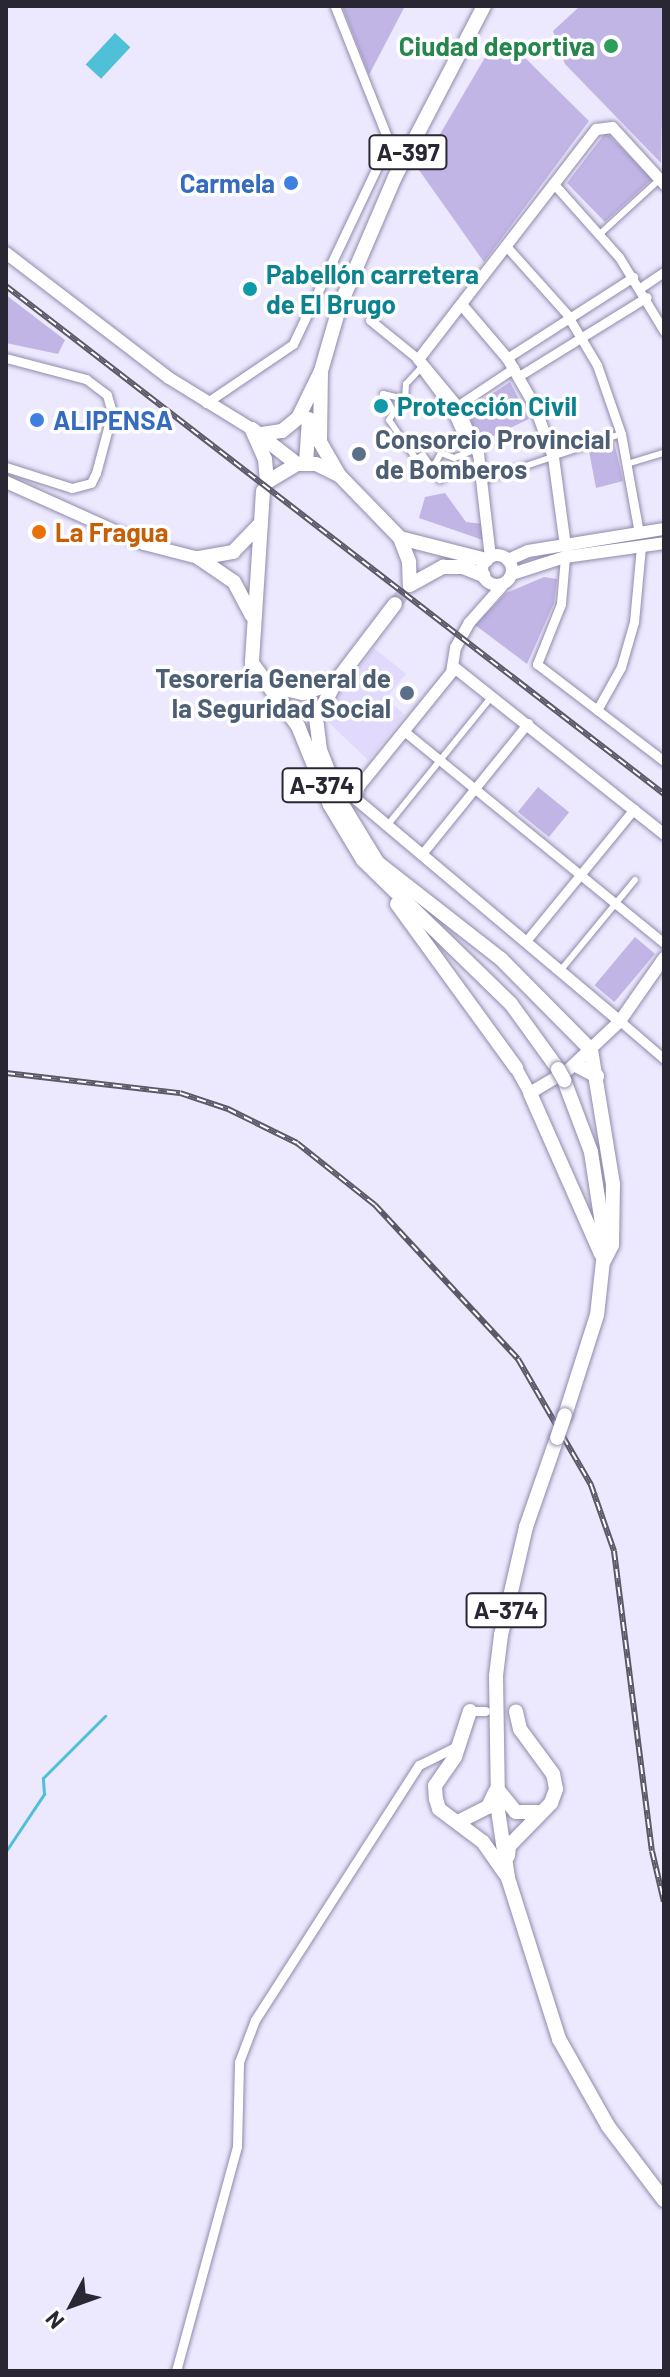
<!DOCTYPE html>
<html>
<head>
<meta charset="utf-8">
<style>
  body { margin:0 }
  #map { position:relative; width:670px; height:2377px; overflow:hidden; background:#ece8fe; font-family:Barlow,sans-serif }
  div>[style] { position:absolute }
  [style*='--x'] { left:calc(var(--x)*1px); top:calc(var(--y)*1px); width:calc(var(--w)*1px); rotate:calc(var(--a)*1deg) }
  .built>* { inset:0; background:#e1dafc }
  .green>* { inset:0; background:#c0b5e5; transform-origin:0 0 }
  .water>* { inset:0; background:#50bfd8; transform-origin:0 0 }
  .stream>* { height:3px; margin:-1.5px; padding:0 1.5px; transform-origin:1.5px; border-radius:1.5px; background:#50bfd8 }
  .primary-tunnel>* { height:14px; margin-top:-7px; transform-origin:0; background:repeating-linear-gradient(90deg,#c5c1d6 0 14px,transparent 0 21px) }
  .roads { filter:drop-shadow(0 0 2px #918aab) drop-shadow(0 0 2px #918aab) }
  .pedestrian>* { height:6px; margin:-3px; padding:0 3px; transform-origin:3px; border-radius:3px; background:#fff }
  .minor>* { height:9px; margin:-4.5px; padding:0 4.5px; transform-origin:4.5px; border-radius:4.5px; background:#fff }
  .tertiary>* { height:11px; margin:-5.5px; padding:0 5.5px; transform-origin:5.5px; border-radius:5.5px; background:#fff }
  .secondary>* { height:12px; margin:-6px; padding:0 6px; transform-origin:6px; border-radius:6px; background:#fff }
  .secondary>.ring { margin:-6px; padding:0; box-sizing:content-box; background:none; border:12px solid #fff; border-radius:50% }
  .primary>* { height:14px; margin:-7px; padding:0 7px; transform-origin:7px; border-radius:7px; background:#fff }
  .rail>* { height:6px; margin-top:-3px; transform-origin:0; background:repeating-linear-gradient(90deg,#fff 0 9px,#5b5867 0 18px); box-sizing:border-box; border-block:2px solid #5b5867 }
  .bridges { filter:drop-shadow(0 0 2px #918aab) drop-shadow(0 0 2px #918aab) }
  .primary-bridge>* { height:14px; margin:-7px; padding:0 7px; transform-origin:7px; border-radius:7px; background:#fff }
  .dots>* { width:22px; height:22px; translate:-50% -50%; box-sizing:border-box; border:4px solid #fff; border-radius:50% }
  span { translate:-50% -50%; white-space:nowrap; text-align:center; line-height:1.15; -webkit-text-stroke:7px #fff; paint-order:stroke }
  .shield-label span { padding:2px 6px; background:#fff; border:2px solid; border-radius:6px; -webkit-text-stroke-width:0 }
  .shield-label { font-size:24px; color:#2a2734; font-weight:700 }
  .leisure-label { font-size:26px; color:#27864d; font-weight:700 }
  .right { translate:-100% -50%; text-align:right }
  .shop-label { font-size:26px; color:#366cbe; font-weight:700 }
  .left { translate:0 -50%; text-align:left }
  .culture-label { font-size:26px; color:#0d838f; font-weight:700 }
  .service-label { font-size:26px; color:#4e5e75; font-weight:700 }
  .food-label { font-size:26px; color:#c56008; font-weight:700 }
  .frame { position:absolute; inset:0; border:8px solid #2a2734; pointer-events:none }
  .north { position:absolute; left:32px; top:2265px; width:80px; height:80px; -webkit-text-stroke:6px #fff; paint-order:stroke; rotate:229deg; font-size:22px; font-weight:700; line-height:32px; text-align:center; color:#2a2734 }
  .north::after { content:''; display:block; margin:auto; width:28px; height:36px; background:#2a2734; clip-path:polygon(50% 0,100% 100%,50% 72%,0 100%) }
</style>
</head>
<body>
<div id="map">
  <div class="built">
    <i style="clip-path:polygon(374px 648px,406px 674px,386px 698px,405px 715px,368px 760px,323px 717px)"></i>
  </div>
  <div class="green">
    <i style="clip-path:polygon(342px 6px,405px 6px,369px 75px)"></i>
    <i style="clip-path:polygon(580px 6px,664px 6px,661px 163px,565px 64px,553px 31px)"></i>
    <i style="clip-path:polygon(506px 39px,589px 121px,484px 262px,419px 170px,487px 54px)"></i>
    <i style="clip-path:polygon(606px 132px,652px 179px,605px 222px,567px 183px)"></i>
    <i style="clip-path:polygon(6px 295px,65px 340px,58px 354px,6px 343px)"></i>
    <i style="clip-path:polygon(510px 382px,529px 419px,481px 442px,466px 411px)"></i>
    <i style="clip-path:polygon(614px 442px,623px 481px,596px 488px,589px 451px)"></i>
    <i style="clip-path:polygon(445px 493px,466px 522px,483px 524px,483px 540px,419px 518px,425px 497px)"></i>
    <i style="clip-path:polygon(544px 577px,557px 579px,554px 603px,527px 664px,475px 625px,506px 593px)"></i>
    <i style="left:538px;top:787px;width:40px;height:32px;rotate:39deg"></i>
    <i style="left:635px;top:937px;width:26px;height:63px;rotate:40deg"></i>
  </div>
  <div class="water">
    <i style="left:115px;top:33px;width:21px;height:43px;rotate:43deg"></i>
  </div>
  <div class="stream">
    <i style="--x:6;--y:1851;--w:69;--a:-56.3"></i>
    <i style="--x:44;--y:1794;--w:16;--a:-94"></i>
    <i style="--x:43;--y:1778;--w:88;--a:-45"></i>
  </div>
  <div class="primary-tunnel">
    <i style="--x:395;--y:604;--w:24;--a:-52"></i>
  </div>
  <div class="roads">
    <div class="pedestrian">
      <i style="--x:601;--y:233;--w:80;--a:-42.5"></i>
      <i style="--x:420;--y:369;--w:49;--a:53.4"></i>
      <i style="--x:449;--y:408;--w:48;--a:65.6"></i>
      <i style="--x:469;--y:452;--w:16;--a:158"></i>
      <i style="--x:454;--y:458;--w:14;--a:-159"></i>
      <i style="--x:441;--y:453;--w:13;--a:119"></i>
      <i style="--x:435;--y:464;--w:16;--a:52"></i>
      <i style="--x:445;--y:477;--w:6;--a:149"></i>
      <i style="--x:440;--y:480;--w:30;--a:-124"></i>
      <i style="--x:423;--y:455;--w:8;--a:150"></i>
      <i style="--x:416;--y:459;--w:47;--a:-124.7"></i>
      <i style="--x:389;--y:420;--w:9;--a:-58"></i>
      <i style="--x:394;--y:412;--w:21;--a:-121"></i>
      <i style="--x:383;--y:394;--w:23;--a:13"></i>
      <i style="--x:405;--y:399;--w:15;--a:-86"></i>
      <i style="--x:406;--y:384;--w:21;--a:-47"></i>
      <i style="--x:627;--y:464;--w:39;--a:-17"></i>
      <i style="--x:484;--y:480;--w:145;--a:-18.6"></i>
      <i style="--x:386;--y:827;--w:169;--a:-51"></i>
      <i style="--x:560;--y:971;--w:118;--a:-50.5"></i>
    </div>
    <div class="minor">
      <i style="--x:553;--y:183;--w:99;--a:48.3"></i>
      <i style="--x:619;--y:257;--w:87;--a:58.7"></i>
      <i style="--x:506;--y:246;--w:90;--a:48.2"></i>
      <i style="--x:566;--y:313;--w:61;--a:59.2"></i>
      <i style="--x:597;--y:365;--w:73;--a:70.8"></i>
      <i style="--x:621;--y:434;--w:101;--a:79.7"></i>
      <i style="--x:640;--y:288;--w:29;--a:-34"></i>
      <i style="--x:370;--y:320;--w:62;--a:39.1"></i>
      <i style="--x:6;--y:358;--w:83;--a:14.7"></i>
      <i style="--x:86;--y:379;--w:26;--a:37"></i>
      <i style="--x:107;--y:395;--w:19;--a:74"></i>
      <i style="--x:112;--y:413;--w:62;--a:104.9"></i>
      <i style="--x:96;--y:473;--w:11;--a:117"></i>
      <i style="--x:91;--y:483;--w:20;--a:165"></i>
      <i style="--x:507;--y:358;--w:150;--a:-32.7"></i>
      <i style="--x:519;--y:376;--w:150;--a:-31.7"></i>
      <i style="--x:206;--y:403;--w:105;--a:-34.1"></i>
      <i style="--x:293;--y:344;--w:224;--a:-64.6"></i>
      <i style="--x:389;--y:142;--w:146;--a:-111.7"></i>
      <i style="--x:457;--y:406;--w:69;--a:-33.7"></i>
      <i style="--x:6;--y:467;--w:69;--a:17.7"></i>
      <i style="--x:565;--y:557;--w:47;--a:94.9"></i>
      <i style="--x:561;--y:604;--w:65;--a:111.8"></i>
      <i style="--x:537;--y:664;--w:160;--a:37.4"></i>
      <i style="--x:597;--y:710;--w:49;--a:-60.8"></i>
      <i style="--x:621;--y:667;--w:47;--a:-73.9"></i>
      <i style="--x:634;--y:622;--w:76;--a:-84.7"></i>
      <i style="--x:404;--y:731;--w:335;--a:39.2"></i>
      <i style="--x:421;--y:855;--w:170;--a:-51"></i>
      <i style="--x:526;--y:941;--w:171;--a:-50.7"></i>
      <i style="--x:620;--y:1021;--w:58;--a:40.8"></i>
      <i style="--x:470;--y:1711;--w:15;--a:0"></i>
      <i style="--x:176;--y:2371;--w:233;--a:-74.8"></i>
      <i style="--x:237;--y:2146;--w:84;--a:-88.6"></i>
      <i style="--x:239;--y:2062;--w:45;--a:-69.1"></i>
      <i style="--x:255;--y:2020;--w:303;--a:-57.3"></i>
      <i style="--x:419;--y:1765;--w:47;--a:-26.6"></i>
    </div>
    <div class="tertiary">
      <i style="--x:461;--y:304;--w:71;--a:49.6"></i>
      <i style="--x:507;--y:358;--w:54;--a:60.1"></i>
      <i style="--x:534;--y:405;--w:55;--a:69.9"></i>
      <i style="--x:553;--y:457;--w:90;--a:82.3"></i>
      <i style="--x:490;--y:557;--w:104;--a:-96.6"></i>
      <i style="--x:478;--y:454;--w:52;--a:-113.6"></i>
      <i style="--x:457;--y:406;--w:61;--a:-129.7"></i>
      <i style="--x:418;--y:359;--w:291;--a:-52.3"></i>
      <i style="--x:596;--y:129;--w:16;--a:-7"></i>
      <i style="--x:612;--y:127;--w:77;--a:47.6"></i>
      <i style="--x:502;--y:585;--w:50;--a:131.7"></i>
      <i style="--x:469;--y:622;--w:29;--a:119"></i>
      <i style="--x:455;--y:647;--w:25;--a:99"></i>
      <i style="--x:451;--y:672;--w:148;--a:129"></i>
      <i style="--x:358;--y:787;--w:12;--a:99"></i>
      <i style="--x:356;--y:799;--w:345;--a:40.1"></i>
      <i style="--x:454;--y:667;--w:268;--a:38.5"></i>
    </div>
    <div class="secondary">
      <i style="--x:6;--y:253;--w:205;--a:37.5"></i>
      <i style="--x:169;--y:378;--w:97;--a:31.6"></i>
      <i style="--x:6;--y:482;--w:151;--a:24.2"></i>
      <i style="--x:144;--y:544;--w:57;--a:14.3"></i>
      <i class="ring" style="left:482px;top:555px;width:18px;height:18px"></i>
      <i style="--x:508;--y:560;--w:22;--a:-24"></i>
      <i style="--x:528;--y:551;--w:138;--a:-9.2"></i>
      <i style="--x:512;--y:574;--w:56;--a:-17.8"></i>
      <i style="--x:565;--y:557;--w:100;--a:-8"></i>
      <i style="--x:516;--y:1068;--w:29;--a:61"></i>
      <i style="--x:530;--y:1093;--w:27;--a:-31"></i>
      <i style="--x:568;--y:1070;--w:71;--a:-43.3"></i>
      <i style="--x:620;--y:1021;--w:77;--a:-55.1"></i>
    </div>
    <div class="primary">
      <i style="--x:341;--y:303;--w:137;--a:-66.8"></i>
      <i style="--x:395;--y:177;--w:193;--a:-62.5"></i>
      <i style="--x:321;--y:371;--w:71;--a:90.8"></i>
      <i style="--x:320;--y:442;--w:38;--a:60"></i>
      <i style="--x:339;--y:475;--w:88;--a:45.9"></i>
      <i style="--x:400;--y:538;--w:26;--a:69"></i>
      <i style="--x:409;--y:562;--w:23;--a:88"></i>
      <i style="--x:252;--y:429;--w:57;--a:37.9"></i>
      <i style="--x:252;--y:430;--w:32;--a:66"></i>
      <i style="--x:265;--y:459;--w:23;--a:85"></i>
      <i style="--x:262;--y:434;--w:20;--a:-9"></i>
      <i style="--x:282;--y:431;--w:21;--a:-39"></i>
      <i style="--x:298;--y:418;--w:52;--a:-63.9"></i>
      <i style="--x:321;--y:371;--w:61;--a:-73.9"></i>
      <i style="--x:306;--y:463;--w:44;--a:-86.1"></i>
      <i style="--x:267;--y:482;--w:35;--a:-31"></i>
      <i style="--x:297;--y:464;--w:19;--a:0"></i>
      <i style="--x:316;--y:464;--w:25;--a:26"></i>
      <i style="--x:263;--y:491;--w:172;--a:93.7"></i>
      <i style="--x:252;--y:663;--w:78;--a:53.9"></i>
      <i style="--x:298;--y:726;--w:85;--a:67.9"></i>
      <i style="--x:330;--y:805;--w:64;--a:59"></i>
      <i style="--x:363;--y:860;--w:206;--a:44.2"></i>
      <i style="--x:511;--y:1004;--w:80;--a:54.1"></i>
      <i style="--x:400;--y:538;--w:89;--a:14.3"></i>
      <i style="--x:199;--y:558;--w:42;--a:34.4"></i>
      <i style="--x:234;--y:582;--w:38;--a:62"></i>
      <i style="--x:199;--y:558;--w:35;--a:-10"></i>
      <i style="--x:233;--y:552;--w:36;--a:-46"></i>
      <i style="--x:410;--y:585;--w:38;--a:-29"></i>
      <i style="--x:443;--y:567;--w:20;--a:0"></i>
      <i style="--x:463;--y:567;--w:22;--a:22"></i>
      <i style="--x:268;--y:685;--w:36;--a:13"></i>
      <i style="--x:303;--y:693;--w:33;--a:-18"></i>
      <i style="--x:378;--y:863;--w:156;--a:38"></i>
      <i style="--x:501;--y:959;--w:128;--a:45.3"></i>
      <i style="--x:591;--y:1050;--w:136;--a:80.7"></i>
      <i style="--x:613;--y:1184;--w:61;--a:90.9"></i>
      <i style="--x:612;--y:1245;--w:18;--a:117"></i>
      <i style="--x:382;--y:870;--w:81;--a:-121.3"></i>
      <i style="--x:340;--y:801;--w:55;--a:-111.4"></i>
      <i style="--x:320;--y:750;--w:31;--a:-97"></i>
      <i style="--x:316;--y:719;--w:41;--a:-62.2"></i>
      <i style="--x:335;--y:683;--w:99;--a:-52.8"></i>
      <i style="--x:397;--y:904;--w:203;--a:54"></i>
      <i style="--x:576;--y:1065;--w:24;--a:28"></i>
      <i style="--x:564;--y:1080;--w:77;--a:69.4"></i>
      <i style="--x:591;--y:1152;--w:92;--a:81.3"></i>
      <i style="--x:605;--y:1243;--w:72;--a:96.3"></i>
      <i style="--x:597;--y:1315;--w:105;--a:107.7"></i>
      <i style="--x:530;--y:1093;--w:176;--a:66.2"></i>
      <i style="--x:557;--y:1438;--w:94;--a:109.2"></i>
      <i style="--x:526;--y:1527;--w:111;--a:103"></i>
      <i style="--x:501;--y:1635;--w:41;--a:97"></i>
      <i style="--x:496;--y:1676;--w:134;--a:89.1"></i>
      <i style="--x:498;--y:1810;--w:69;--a:81.6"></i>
      <i style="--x:508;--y:1878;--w:169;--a:72.4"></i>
      <i style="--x:559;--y:2039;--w:100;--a:60.6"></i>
      <i style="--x:608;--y:2126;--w:93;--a:52.9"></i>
      <i style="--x:470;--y:1711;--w:48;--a:108.1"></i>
      <i style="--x:455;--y:1757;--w:35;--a:125"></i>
      <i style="--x:435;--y:1786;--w:13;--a:86"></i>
      <i style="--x:436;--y:1799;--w:10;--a:73"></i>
      <i style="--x:439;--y:1809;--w:55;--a:36.9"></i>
      <i style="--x:483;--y:1842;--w:39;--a:55"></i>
      <i style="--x:498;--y:1790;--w:28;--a:51"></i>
      <i style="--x:516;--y:1812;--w:21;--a:0"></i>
      <i style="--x:460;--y:1821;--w:31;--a:-27"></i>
      <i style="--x:488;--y:1807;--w:17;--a:-65"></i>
      <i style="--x:508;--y:1856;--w:10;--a:-84"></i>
      <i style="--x:509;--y:1846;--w:60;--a:-45.7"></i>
      <i style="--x:551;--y:1803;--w:15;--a:-70"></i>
      <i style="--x:556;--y:1789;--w:15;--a:-101"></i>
      <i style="--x:553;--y:1774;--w:56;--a:-126.3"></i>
      <i style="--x:520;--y:1729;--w:18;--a:-103"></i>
    </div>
  </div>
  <div class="rail">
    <i style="--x:6;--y:286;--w:831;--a:37.67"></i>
    <i style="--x:6;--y:1073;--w:175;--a:6.6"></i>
    <i style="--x:180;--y:1093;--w:51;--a:18.4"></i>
    <i style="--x:228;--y:1109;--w:77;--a:26.2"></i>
    <i style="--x:297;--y:1143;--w:100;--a:38.5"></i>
    <i style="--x:375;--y:1205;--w:210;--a:47.1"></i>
    <i style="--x:518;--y:1359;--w:146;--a:59.9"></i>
    <i style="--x:591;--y:1485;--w:70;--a:70.8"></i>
    <i style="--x:614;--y:1551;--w:302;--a:82.8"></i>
    <i style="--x:652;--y:1851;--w:52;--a:76.8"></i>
  </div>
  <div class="bridges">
    <div class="primary-bridge">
      <i style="--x:558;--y:1069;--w:13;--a:61"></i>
      <i style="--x:557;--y:1438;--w:24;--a:-71"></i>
    </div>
  </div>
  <div class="dots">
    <i style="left:611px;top:46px;background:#2e9e5b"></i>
    <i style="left:291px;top:183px;background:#3f7fe0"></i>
    <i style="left:250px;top:289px;background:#0f9aa8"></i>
    <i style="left:381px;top:406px;background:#0f9aa8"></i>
    <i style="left:37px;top:420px;background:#3f7fe0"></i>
    <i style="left:359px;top:454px;background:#5c6f8a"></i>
    <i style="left:39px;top:532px;background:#e8710a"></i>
    <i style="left:407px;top:693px;background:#5c6f8a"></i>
  </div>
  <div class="shield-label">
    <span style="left:408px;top:152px">A-397</span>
    <span style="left:322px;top:785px">A-374</span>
    <span style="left:506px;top:1610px">A-374</span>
  </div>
  <div class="leisure-label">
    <span class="right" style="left:595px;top:46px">Ciudad deportiva</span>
  </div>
  <div class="shop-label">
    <span class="right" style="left:275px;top:183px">Carmela</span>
    <span class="left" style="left:53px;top:420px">ALIPENSA</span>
  </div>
  <div class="culture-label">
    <span class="left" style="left:266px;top:289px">Pabellón carretera<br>de El Brugo</span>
    <span class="left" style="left:397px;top:406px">Protección Civil</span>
  </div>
  <div class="service-label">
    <span class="left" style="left:375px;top:454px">Consorcio Provincial<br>de Bomberos</span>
    <span class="right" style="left:391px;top:693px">Tesorería General de<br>la Seguridad Social</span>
  </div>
  <div class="food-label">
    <span class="left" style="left:55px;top:532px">La Fragua</span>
  </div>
  <div class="frame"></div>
  <div class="north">N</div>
</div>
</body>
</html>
